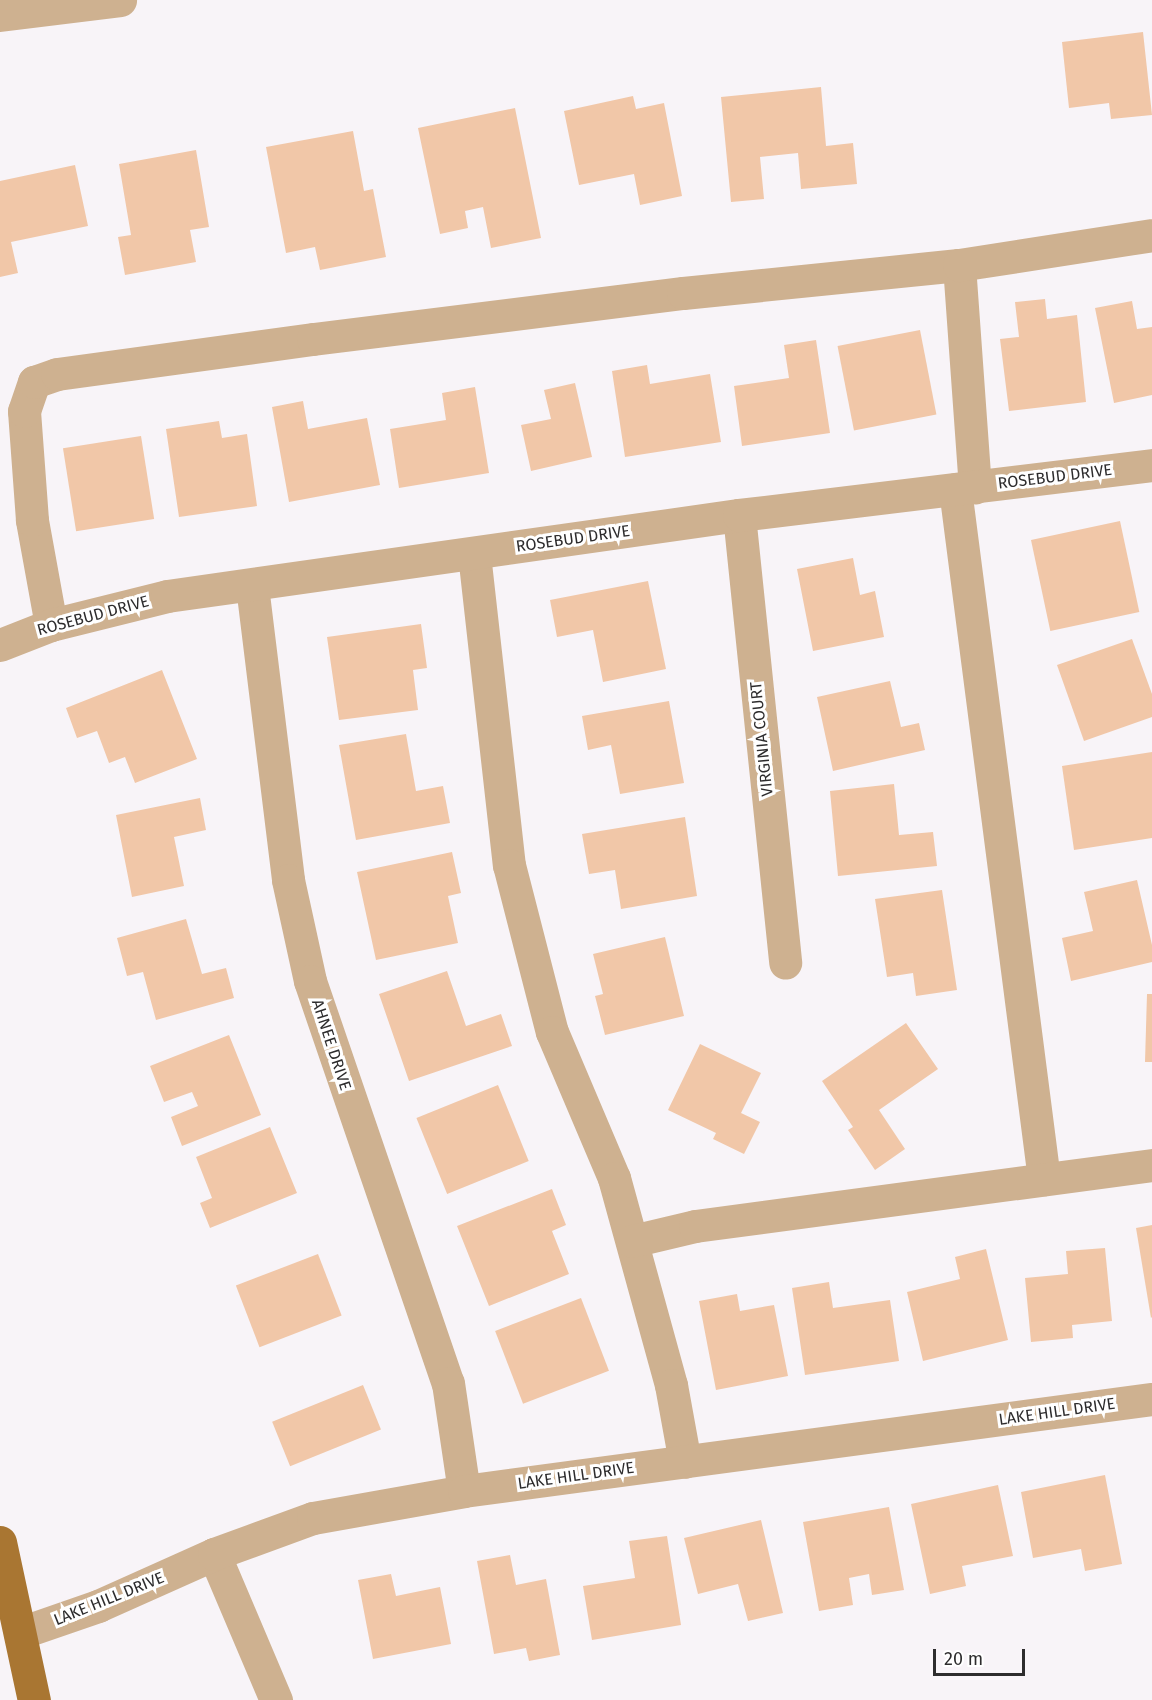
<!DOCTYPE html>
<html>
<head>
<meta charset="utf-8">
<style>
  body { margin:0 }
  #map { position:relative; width:1152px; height:1700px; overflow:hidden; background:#f8f4f8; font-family:"Fira Sans",sans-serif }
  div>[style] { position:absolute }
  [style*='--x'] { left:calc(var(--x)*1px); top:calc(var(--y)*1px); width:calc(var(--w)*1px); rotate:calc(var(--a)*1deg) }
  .building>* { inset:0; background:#f1c7a8; transform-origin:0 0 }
  .minor>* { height:33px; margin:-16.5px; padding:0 16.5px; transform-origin:16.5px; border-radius:16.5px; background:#ceb190 }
  .major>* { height:33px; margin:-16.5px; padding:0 16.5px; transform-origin:16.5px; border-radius:16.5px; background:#a97632 }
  span { translate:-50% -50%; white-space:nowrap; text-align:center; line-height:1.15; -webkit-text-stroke:6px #fff; paint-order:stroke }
  .street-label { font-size:16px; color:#2d2c2d }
  .scale { position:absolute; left:933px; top:1649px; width:92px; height:27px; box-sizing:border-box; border:3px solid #2d2c2d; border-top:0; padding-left:8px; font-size:18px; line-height:21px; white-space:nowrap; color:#2d2c2d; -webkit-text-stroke:4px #fff; paint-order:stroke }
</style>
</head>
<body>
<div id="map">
  <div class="building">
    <i style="clip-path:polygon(1143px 32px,1152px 115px,1111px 119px,1109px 103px,1069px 108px,1062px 42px)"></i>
    <i style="clip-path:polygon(821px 87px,826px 146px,853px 143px,857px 184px,801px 189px,798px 153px,760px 157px,764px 199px,731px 202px,721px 97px)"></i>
    <i style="clip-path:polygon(633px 96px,636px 109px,664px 103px,682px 196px,640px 205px,634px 174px,579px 185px,564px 111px)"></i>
    <i style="clip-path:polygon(515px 108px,541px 238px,491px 248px,483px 207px,465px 211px,468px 228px,440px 234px,418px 128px)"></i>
    <i style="clip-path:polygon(353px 131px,364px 191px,373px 189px,386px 257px,320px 270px,315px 247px,286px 253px,266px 147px)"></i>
    <i style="clip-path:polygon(196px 150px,209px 227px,190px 230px,196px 262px,125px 275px,118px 237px,131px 235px,119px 164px)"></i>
    <i style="clip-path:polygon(75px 165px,88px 226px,11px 242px,18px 273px,0 277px,0 181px)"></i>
    <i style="clip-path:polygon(1045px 299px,1047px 319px,1077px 315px,1086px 402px,1009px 411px,1000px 339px,1019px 337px,1015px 302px)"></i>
    <i style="clip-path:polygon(1132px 301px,1137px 329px,1152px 327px,1152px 395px,1114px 403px,1095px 308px)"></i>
    <i style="left:920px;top:330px;width:86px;height:84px;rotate:79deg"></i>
    <i style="clip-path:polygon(816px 340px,830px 433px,742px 446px,734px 386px,789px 378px,784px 345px)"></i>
    <i style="clip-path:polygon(647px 365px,650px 384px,710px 374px,721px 442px,625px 457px,612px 371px)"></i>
    <i style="clip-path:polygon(575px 383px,592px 457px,531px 471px,521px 425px,551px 419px,544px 390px)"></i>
    <i style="clip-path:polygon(475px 387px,489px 473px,399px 488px,390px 429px,446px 420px,442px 393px)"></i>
    <i style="clip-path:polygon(303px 401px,308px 429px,367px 418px,380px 485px,289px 502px,272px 407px)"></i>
    <i style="clip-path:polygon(219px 421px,222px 438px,247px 434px,257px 506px,179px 517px,166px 429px)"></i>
    <i style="left:141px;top:436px;width:84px;height:79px;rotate:81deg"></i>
    <i style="left:1120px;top:521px;width:93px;height:91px;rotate:78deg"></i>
    <i style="clip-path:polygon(853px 558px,860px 595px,875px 591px,884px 637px,813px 651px,797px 569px)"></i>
    <i style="clip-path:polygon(648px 581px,666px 669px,603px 682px,593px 630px,557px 637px,550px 600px)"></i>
    <i style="clip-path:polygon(421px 624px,427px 668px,413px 670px,418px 710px,339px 720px,327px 637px)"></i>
    <i style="clip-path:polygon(1132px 639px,1152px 694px,1152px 717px,1084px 741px,1057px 665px)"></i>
    <i style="clip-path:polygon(162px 670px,197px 759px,135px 783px,125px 757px,109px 763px,97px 731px,77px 738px,66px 708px)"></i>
    <i style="clip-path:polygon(890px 681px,901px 727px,919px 723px,925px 750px,833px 771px,817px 697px)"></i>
    <i style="clip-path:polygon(669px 701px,684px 783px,620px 794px,611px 745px,588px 750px,582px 716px)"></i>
    <i style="clip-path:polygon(406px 734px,416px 791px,443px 786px,450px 823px,356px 840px,339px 745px)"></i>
    <i style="clip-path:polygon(1152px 752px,1152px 838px,1074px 850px,1062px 766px)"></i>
    <i style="clip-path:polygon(894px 784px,899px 835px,933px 832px,937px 866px,838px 876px,830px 791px)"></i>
    <i style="clip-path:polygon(200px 798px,206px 830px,174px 837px,184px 886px,132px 897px,116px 815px)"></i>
    <i style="clip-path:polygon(685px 817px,697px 896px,621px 909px,615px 870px,589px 874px,582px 834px)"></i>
    <i style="clip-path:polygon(452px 852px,461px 893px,448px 896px,458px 943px,376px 960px,357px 872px)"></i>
    <i style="clip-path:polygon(1137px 880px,1152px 945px,1152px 962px,1071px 981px,1062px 938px,1093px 931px,1084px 892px)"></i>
    <i style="clip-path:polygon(942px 890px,957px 990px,916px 996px,913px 973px,887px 977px,875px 899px)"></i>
    <i style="clip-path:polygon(186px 919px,202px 974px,226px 968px,234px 998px,156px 1020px,143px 972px,127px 976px,117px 938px)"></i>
    <i style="clip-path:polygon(665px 937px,684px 1016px,605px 1035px,595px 996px,603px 994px,593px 954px)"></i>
    <i style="clip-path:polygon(447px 971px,466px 1026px,501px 1014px,512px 1046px,409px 1081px,379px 994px)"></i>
    <i style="clip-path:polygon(1147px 994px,1152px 994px,1152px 1062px,1145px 1062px)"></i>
    <i style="clip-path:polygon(906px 1023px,938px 1069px,879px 1110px,905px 1149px,875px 1170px,848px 1130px,853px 1127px,822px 1081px)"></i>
    <i style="clip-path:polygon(229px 1035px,261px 1115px,182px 1146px,171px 1117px,198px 1106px,192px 1092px,164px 1102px,150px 1066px)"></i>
    <i style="clip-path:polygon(700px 1044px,761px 1073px,741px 1113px,760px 1122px,744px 1154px,713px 1139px,716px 1133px,668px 1110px)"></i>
    <i style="left:498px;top:1085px;width:82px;height:88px;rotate:68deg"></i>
    <i style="clip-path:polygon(270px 1127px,297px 1193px,210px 1228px,200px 1203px,212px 1198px,196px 1157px)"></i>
    <i style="clip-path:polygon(552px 1189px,566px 1225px,552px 1231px,569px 1274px,489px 1306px,457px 1226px)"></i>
    <i style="clip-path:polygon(1152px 1225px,1152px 1317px,1151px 1318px,1136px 1228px)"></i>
    <i style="clip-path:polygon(1105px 1248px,1112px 1321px,1072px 1325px,1073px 1338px,1031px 1342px,1025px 1278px,1068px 1274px,1066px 1251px)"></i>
    <i style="clip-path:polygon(986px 1249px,1008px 1340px,923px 1361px,907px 1292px,960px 1279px,955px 1257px)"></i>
    <i style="left:318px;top:1254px;width:66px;height:88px;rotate:69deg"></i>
    <i style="clip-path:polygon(829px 1282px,833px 1308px,890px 1300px,899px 1361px,805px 1375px,792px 1288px)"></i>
    <i style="clip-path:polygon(737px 1294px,740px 1311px,774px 1305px,788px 1376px,716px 1390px,699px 1301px)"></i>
    <i style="left:581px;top:1298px;width:78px;height:92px;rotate:69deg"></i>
    <i style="left:363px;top:1385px;width:48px;height:98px;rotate:68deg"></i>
    <i style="clip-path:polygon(1105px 1475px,1122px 1564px,1085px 1571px,1081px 1549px,1033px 1558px,1021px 1492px)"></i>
    <i style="clip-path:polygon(998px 1485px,1013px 1556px,962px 1566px,966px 1586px,930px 1594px,911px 1504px)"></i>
    <i style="clip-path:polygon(889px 1507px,904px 1590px,872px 1595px,869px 1574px,849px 1578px,853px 1605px,819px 1611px,803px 1522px)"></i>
    <i style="clip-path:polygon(761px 1520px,783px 1613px,748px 1621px,738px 1584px,698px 1594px,684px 1538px)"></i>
    <i style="clip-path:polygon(667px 1536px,681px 1625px,592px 1640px,583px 1586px,635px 1578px,629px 1541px)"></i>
    <i style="clip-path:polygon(510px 1555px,516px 1585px,546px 1579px,560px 1655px,529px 1661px,526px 1648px,494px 1654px,477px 1561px)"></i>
    <i style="clip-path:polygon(391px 1574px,396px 1596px,440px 1587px,451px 1644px,373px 1659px,358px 1580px)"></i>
  </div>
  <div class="minor">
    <i style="--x:0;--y:15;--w:121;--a:-7.1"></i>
    <i style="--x:959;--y:265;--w:223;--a:85.9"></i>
    <i style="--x:955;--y:489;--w:696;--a:82.65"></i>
    <i style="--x:739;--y:515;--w:450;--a:84.1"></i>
    <i style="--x:474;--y:554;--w:313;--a:83.6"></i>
    <i style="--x:509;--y:865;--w:172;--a:75.6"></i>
    <i style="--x:552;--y:1032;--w:159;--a:67"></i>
    <i style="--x:614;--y:1178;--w:215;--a:74.6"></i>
    <i style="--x:671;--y:1385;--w:78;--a:79.7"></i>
    <i style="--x:252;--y:586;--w:296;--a:83"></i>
    <i style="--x:288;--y:880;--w:103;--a:77.7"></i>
    <i style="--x:310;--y:981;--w:425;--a:71.1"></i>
    <i style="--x:448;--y:1383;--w:109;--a:81.6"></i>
    <i style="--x:51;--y:625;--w:107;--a:-100.3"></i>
    <i style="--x:32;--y:520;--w:109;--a:-94.2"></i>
    <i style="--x:24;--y:411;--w:31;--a:-71"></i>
    <i style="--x:34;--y:382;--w:24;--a:-19"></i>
    <i style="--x:57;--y:374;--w:258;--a:-7.8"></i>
    <i style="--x:313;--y:339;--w:373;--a:-7.1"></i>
    <i style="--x:683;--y:293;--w:277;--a:-5.8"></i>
    <i style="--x:959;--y:265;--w:195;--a:-8.8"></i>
    <i style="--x:0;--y:645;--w:55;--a:-21.4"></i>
    <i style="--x:51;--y:625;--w:120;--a:-14"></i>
    <i style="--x:167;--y:596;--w:578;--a:-8.06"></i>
    <i style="--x:739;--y:515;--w:416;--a:-6.9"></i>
    <i style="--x:632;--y:1241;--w:65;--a:-13.4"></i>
    <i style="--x:695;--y:1226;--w:461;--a:-7.6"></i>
    <i style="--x:214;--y:1554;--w:159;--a:67"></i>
    <i style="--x:20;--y:1633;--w:83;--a:-19.1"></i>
    <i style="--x:98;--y:1606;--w:127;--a:-24.1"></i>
    <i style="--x:214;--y:1554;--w:105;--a:-20"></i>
    <i style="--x:313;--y:1518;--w:153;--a:-10.1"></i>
    <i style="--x:464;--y:1491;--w:694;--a:-7.62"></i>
  </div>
  <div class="major">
    <i style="--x:0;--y:1542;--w:162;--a:77.9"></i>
  </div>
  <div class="street-label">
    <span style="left:1055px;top:477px;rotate:-7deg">ROSEBUD DRIVE</span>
    <span style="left:573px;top:539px;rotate:-8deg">ROSEBUD DRIVE</span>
    <span style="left:93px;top:616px;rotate:-15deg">ROSEBUD DRIVE</span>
    <span style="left:762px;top:739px;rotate:-96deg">VIRGINIA COURT</span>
    <span style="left:331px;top:1045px;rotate:72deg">AHNEE DRIVE</span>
    <span style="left:1057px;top:1412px;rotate:-8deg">LAKE HILL DRIVE</span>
    <span style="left:576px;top:1476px;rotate:-8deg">LAKE HILL DRIVE</span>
    <span style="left:109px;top:1599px;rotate:-22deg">LAKE HILL DRIVE</span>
  </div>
  <div class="scale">20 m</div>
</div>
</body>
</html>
